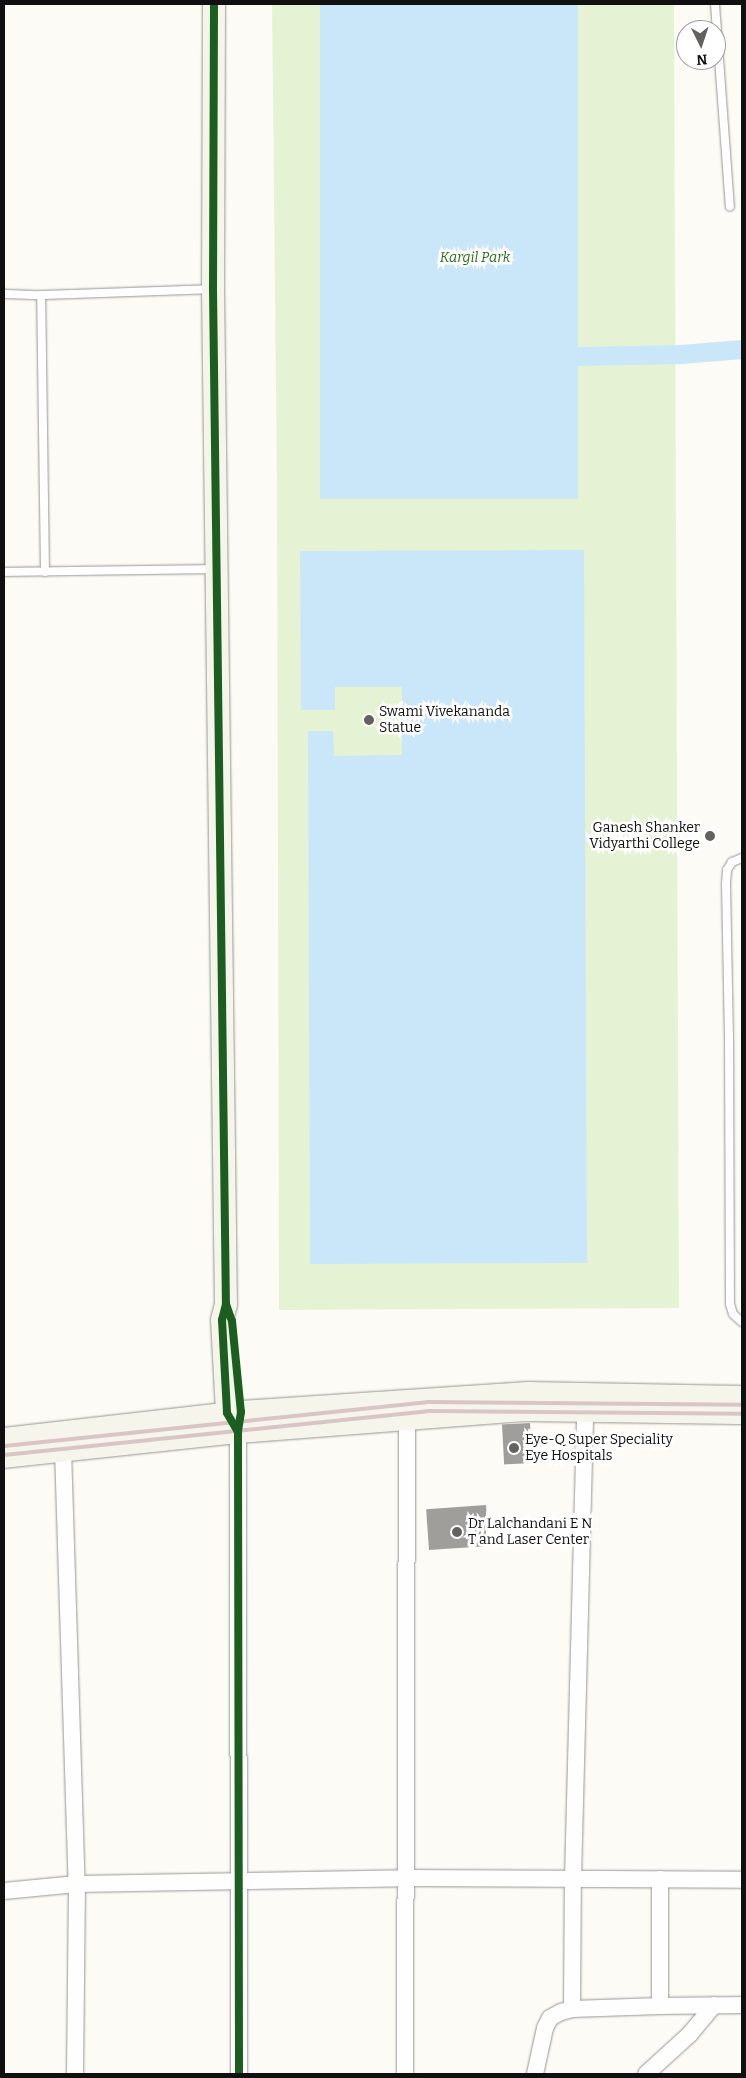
<!DOCTYPE html>
<html>
<head>
<meta charset="utf-8">
<style>
  body { margin:0 }
  #map { position:relative; width:746px; height:2078px; overflow:hidden; background:#fcfbf6; font-family:Bitter,serif }
  div>[style] { position:absolute }
  [style*='--x'] { left:calc(var(--x)*1px); top:calc(var(--y)*1px); width:calc(var(--w)*1px); rotate:calc(var(--a)*1deg) }
  .green>* { inset:0; background:#e5f3d4 }
  .water>* { inset:0; background:#cae7f9; transform-origin:0 0 }
  .canal>* { height:19px; margin:-9.5px; padding:0 9.5px; transform-origin:9.5px; border-radius:9.5px; background:#cae7f9 }
  .building>* { inset:0; background:#a09e9b; transform-origin:0 0 }
  .roads { filter:drop-shadow(0 0 1px #969694) drop-shadow(0 0 1px #969694) }
  .lane>* { height:8px; margin:-4px; padding:0 4px; transform-origin:4px; border-radius:4px; background:#fffefe }
  .street>* { height:16px; margin:-8px; padding:0 8px; transform-origin:8px; border-radius:8px; background:#fffefe }
  .secondary>* { height:22px; margin:-11px; padding:0 11px; transform-origin:11px; border-radius:11px; background:#f6f5eb }
  .rail>* { height:4px; margin:-2px; padding:0 2px; transform-origin:2px; border-radius:2px; background:#dac5c5 }
  .cycleway>* { height:8px; margin:-4px; padding:0 4px; transform-origin:4px; border-radius:4px; background:#1b5e20 }
  .dots>* { width:14px; height:14px; translate:-50% -50%; box-sizing:border-box; border:2px solid #fff; border-radius:50% }
  span { translate:-50% -50%; white-space:nowrap; text-align:center; line-height:1.15; -webkit-text-stroke:5px #fff; paint-order:stroke }
  .park-label { font-size:14px; color:#2b6d1b; font-style:italic }
  .poi-label { font-size:14px; color:#101010 }
  .left { translate:0 -50%; text-align:left }
  .right { translate:-100% -50%; text-align:right }
  .frame { position:absolute; inset:0; border:5px solid #101010; pointer-events:none }
  .north { position:absolute; left:676px; top:20px; width:50px; height:50px; box-sizing:border-box; background:#fff; border:1px solid #9f9f9f; border-radius:50%; rotate:176deg; font-size:14px; font-weight:700; line-height:20px; text-align:center; color:#101010 }
  .north::after { content:''; display:block; margin:auto; width:18px; height:22px; background:#636260; clip-path:polygon(50% 0,100% 100%,50% 72%,0 100%) }
</style>
</head>
<body>
<div id="map">
  <div class="green">
    <i style="clip-path:polygon(272px 4px,674px 4px,679px 1308px,279px 1310px,277px 482px)"></i>
  </div>
  <div class="water">
    <i style="left:320px;top:4px;width:258px;height:495px"></i>
    <i style="clip-path:polygon(584px 550px,587px 1263px,310px 1264px,308px 731px,333px 731px,334px 756px,402px 755px,402px 687px,335px 687px,335px 710px,301px 710px,300px 551px)"></i>
  </div>
  <div class="canal">
    <i style="--x:578;--y:356;--w:103;--a:-1.1"></i>
    <i style="--x:681;--y:354;--w:61;--a:-4.7"></i>
  </div>
  <div class="building">
    <i style="left:530px;top:1423px;width:40px;height:28px;rotate:87deg"></i>
    <i style="left:486px;top:1505px;width:41px;height:60px;rotate:86deg"></i>
  </div>
  <div class="roads">
    <div class="lane">
      <i style="--x:715;--y:4;--w:203;--a:85.8"></i>
      <i style="--x:4;--y:294;--w:37;--a:2"></i>
      <i style="--x:4;--y:572;--w:210;--a:-0.8"></i>
      <i style="--x:45;--y:572;--w:277;--a:-90.8"></i>
      <i style="--x:41;--y:295;--w:171;--a:-2"></i>
      <i style="--x:742;--y:858;--w:11;--a:158"></i>
      <i style="--x:732;--y:862;--w:9;--a:122"></i>
      <i style="--x:727;--y:870;--w:14;--a:94"></i>
      <i style="--x:726;--y:884;--w:150;--a:88.9"></i>
      <i style="--x:729;--y:1034;--w:270;--a:89.8"></i>
      <i style="--x:730;--y:1304;--w:10;--a:73"></i>
      <i style="--x:733;--y:1314;--w:12;--a:42"></i>
    </div>
    <div class="street">
      <i style="--x:238;--y:1432;--w:642;--a:89.91"></i>
      <i style="--x:63;--y:1450;--w:434;--a:88.2"></i>
      <i style="--x:77;--y:1884;--w:190;--a:90.6"></i>
      <i style="--x:4;--y:1891;--w:73;--a:-5.5"></i>
      <i style="--x:77;--y:1884;--w:329;--a:-1"></i>
      <i style="--x:406;--y:1878;--w:336;--a:0.3"></i>
      <i style="--x:660;--y:2006;--w:82;--a:-0.7"></i>
      <i style="--x:572;--y:2009;--w:131;--a:-89.6"></i>
      <i style="--x:573;--y:1878;--w:468;--a:-88.5"></i>
      <i style="--x:405;--y:2074;--w:657;--a:-89.83"></i>
      <i style="--x:535;--y:2074;--w:47;--a:-77.7"></i>
      <i style="--x:545;--y:2028;--w:11;--a:-63"></i>
      <i style="--x:550;--y:2018;--w:13;--a:-29"></i>
      <i style="--x:561;--y:2012;--w:11;--a:-15"></i>
      <i style="--x:572;--y:2009;--w:88;--a:-2"></i>
      <i style="--x:660;--y:2006;--w:127;--a:-90"></i>
      <i style="--x:646;--y:2074;--w:58;--a:-42.2"></i>
      <i style="--x:689;--y:2035;--w:39;--a:-50"></i>
    </div>
    <div class="secondary">
      <i style="--x:214;--y:4;--w:285;--a:90.2"></i>
      <i style="--x:213;--y:289;--w:1015;--a:89.27"></i>
      <i style="--x:226;--y:1304;--w:16;--a:104"></i>
      <i style="--x:222;--y:1320;--w:93;--a:86.9"></i>
      <i style="--x:227;--y:1413;--w:22;--a:60"></i>
      <i style="--x:4;--y:1439;--w:239;--a:-6.5"></i>
      <i style="--x:241;--y:1412;--w:288;--a:-3.8"></i>
      <i style="--x:528;--y:1393;--w:214;--a:1.1"></i>
      <i style="--x:4;--y:1457;--w:235;--a:-6.1"></i>
      <i style="--x:238;--y:1432;--w:290;--a:-4.4"></i>
      <i style="--x:527;--y:1410;--w:215;--a:0.8"></i>
    </div>
  </div>
  <div class="rail">
    <i style="--x:4;--y:1446;--w:425;--a:-5.9"></i>
    <i style="--x:427;--y:1402;--w:315;--a:0.5"></i>
    <i style="--x:4;--y:1455;--w:426;--a:-5.9"></i>
    <i style="--x:428;--y:1411;--w:314;--a:0.5"></i>
  </div>
  <div class="cycleway">
    <i style="--x:214;--y:4;--w:285;--a:90.2"></i>
    <i style="--x:213;--y:289;--w:1015;--a:89.27"></i>
    <i style="--x:226;--y:1304;--w:16;--a:104"></i>
    <i style="--x:222;--y:1320;--w:93;--a:86.9"></i>
    <i style="--x:227;--y:1413;--w:22;--a:60"></i>
    <i style="--x:226;--y:1304;--w:18;--a:71"></i>
    <i style="--x:232;--y:1321;--w:91;--a:84.4"></i>
    <i style="--x:241;--y:1412;--w:20;--a:99"></i>
    <i style="--x:238;--y:1432;--w:642;--a:89.91"></i>
  </div>
  <div class="dots">
    <i style="left:369px;top:720px;background:#636260"></i>
    <i style="left:710px;top:836px;background:#636260"></i>
    <i style="left:514px;top:1448px;background:#636260"></i>
    <i style="left:457px;top:1532px;background:#636260"></i>
  </div>
  <div class="park-label">
    <span style="left:475px;top:258px">Kargil Park</span>
  </div>
  <div class="poi-label">
    <span class="left" style="left:379px;top:720px">Swami Vivekananda<br>Statue</span>
    <span class="right" style="left:700px;top:836px">Ganesh Shanker<br>Vidyarthi College</span>
    <span class="left" style="left:525px;top:1448px">Eye-Q Super Speciality<br>Eye Hospitals</span>
    <span class="left" style="left:468px;top:1532px">Dr Lalchandani E N<br>T and Laser Center</span>
  </div>
  <div class="frame"></div>
  <div class="north">N</div>
</div>
</body>
</html>
